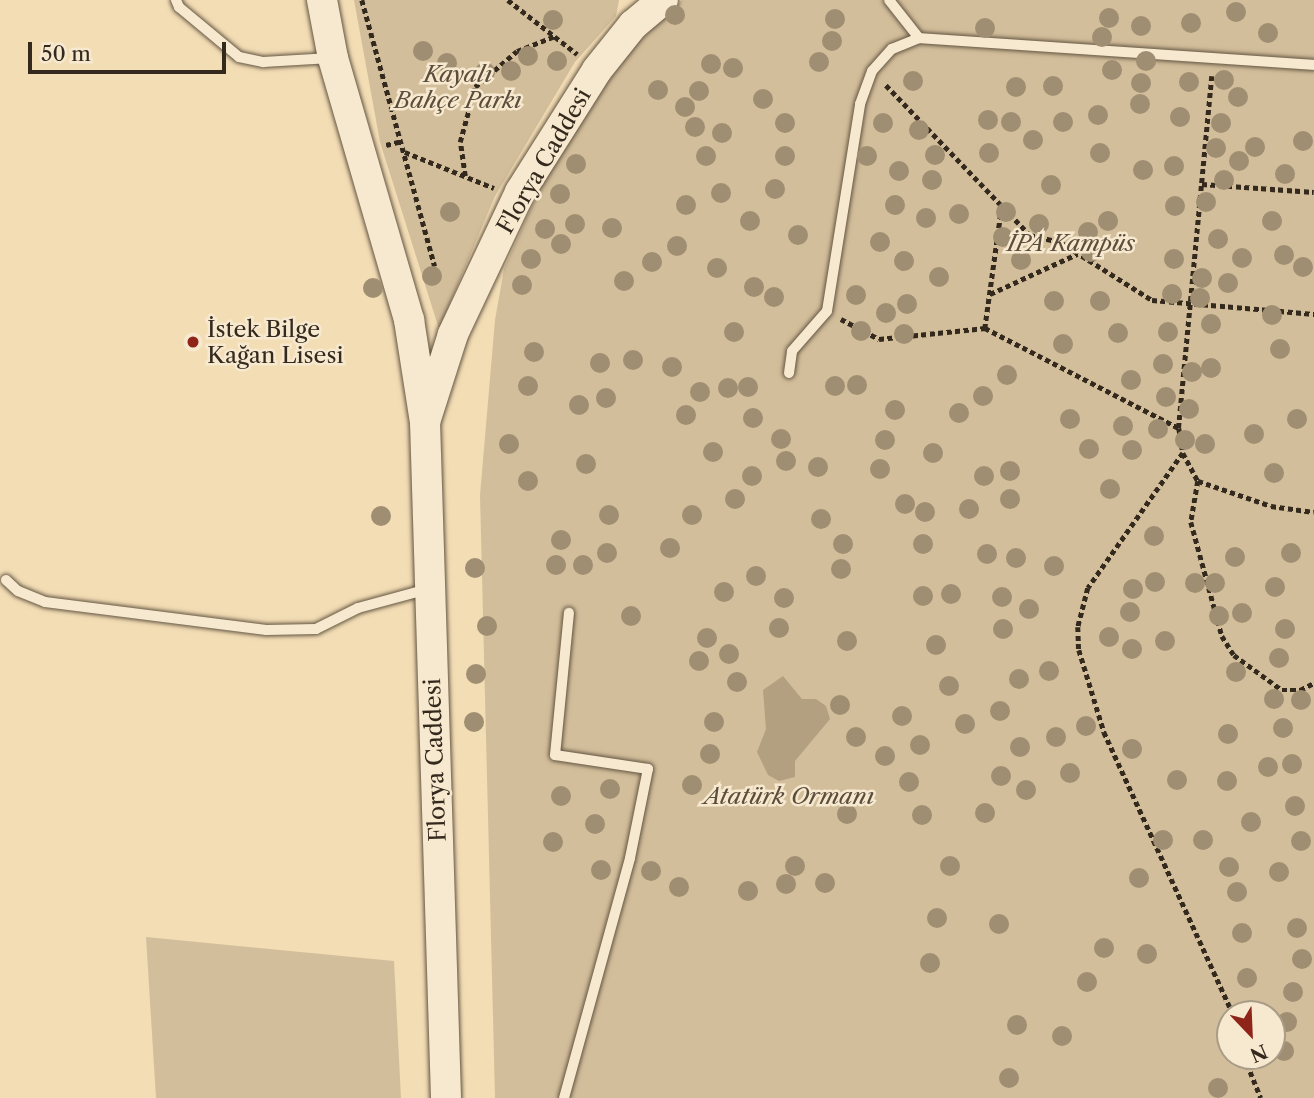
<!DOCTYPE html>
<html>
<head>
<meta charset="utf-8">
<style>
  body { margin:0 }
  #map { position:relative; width:1314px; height:1098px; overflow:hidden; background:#f3ddb5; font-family:"Libre Caslon Text",serif }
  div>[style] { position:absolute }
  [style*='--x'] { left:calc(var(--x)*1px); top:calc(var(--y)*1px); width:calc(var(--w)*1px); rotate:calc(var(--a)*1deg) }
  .green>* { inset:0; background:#d3be9b }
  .water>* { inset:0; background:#b2a081 }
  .path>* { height:4.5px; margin-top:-2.25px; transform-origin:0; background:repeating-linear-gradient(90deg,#34291d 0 5px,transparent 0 8.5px) }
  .roads { filter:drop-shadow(0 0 2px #645643) drop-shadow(0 0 2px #645643) }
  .lane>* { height:10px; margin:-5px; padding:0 5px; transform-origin:5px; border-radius:5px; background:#f7e9cf }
  .secondary>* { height:30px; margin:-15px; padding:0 15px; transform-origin:15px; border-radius:15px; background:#f7e9cf }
  .trees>* { width:20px; height:20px; margin:-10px; border-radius:50%; background:#a08e72 }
  .dots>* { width:19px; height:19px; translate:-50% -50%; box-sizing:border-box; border:4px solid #f7e9cf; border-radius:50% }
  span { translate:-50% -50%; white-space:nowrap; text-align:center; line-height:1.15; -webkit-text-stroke:5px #f7e9cf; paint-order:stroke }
  .park-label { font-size:23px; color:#5c4e3c; font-style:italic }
  .street-label { font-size:23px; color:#34291d }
  .poi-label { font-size:23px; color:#34291d }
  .left { translate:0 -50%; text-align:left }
  .north { position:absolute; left:1216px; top:1000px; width:70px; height:70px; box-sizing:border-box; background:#f7e9cf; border:2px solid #a99c88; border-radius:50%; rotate:157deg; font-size:19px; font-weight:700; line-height:28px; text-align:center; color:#34291d }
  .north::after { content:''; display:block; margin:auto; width:24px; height:32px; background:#8f2418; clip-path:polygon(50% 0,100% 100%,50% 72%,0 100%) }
  .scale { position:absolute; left:28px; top:42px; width:198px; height:32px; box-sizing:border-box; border:4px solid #34291d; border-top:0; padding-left:9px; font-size:21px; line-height:24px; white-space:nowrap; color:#34291d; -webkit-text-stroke:5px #f7e9cf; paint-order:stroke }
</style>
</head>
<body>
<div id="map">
  <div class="green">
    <i style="clip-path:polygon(354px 0,619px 0,616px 16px,575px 62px,495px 196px,439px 329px,380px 142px)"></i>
    <i style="clip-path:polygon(evenodd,682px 0,1314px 0,1314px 1098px,495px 1098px,480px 495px,495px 320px,504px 269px,542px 184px,614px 66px,682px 0,1230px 1014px,1272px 1014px,1272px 1056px,1230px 1056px,1230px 1014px)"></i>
    <i style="clip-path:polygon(146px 937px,394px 961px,401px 1098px,156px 1098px)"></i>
  </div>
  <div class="water">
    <i style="clip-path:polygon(783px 676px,802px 699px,816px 699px,826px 706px,830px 719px,795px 761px,795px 777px,779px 781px,768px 775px,757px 752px,766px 729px,763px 690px)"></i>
  </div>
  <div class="path">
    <i style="--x:362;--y:0;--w:276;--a:74.7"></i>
    <i style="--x:508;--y:0;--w:88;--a:38"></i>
    <i style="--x:1212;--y:76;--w:354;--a:95.4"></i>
    <i style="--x:1179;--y:428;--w:25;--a:81"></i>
    <i style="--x:1183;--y:453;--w:32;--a:62"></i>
    <i style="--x:1198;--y:481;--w:42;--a:99.7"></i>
    <i style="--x:1191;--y:522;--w:118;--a:74.8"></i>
    <i style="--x:1222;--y:636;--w:22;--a:58"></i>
    <i style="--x:1234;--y:655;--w:59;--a:36.1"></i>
    <i style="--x:1282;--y:690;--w:18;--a:0"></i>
    <i style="--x:1300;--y:690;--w:16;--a:-27"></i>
    <i style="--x:886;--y:85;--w:208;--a:46.2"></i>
    <i style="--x:1030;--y:235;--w:31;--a:13"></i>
    <i style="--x:1060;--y:242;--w:109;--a:32.2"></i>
    <i style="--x:1152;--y:300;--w:163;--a:4.9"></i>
    <i style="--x:386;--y:145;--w:16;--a:-14"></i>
    <i style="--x:405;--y:152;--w:96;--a:22"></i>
    <i style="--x:465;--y:176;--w:34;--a:-98"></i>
    <i style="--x:460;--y:142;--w:57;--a:-74.7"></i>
    <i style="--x:475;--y:87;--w:55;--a:-40.6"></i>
    <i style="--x:517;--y:51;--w:41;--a:-21.5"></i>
    <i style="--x:1202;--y:184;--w:112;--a:4.1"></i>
    <i style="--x:1002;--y:206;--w:123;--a:97.9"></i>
    <i style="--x:985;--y:328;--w:218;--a:27.3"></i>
    <i style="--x:990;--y:294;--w:96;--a:-24.7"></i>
    <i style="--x:841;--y:319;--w:43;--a:27.8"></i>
    <i style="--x:879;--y:339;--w:107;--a:-5.9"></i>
    <i style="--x:1183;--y:453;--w:165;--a:125.1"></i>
    <i style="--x:1088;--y:588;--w:40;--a:104.4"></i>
    <i style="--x:1078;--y:627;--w:23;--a:88"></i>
    <i style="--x:1079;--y:650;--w:86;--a:73"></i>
    <i style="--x:1104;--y:732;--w:310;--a:65.4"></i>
    <i style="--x:1198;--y:481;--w:77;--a:18.9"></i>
    <i style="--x:1271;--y:506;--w:43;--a:7.9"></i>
    <i style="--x:1244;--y:1056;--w:45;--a:68"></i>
  </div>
  <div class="roads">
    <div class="lane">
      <i style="--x:176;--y:0;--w:8;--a:67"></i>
      <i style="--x:179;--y:7;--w:78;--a:39.8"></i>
      <i style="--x:239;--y:57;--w:25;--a:12"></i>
      <i style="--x:263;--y:62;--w:68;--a:-3.4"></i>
      <i style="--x:889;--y:0;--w:48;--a:51.7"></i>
      <i style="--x:789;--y:373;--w:22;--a:-82"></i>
      <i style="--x:792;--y:351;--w:53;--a:-48.8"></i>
      <i style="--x:827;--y:311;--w:210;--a:-80.9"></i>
      <i style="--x:860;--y:104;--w:35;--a:-70"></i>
      <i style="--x:872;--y:71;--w:30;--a:-48"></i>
      <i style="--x:892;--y:49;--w:29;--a:-22"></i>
      <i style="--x:919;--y:38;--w:396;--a:3.9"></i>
      <i style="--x:6;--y:580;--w:16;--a:43"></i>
      <i style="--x:18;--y:591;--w:29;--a:22"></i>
      <i style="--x:45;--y:602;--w:223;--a:7.2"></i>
      <i style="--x:266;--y:630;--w:50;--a:-1.1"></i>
      <i style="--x:316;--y:629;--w:47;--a:-26.6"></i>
      <i style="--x:358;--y:608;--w:73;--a:-15.2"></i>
      <i style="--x:564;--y:1098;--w:249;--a:-74.6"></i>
      <i style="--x:630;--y:858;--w:91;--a:-78.6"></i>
      <i style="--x:648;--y:769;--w:94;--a:-171.4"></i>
      <i style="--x:555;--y:755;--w:143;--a:-84.4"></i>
    </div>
    <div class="secondary">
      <i style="--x:322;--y:0;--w:59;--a:79.3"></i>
      <i style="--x:333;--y:58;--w:273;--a:73.8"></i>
      <i style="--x:409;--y:320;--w:103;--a:81.1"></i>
      <i style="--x:425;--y:422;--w:676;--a:88.22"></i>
      <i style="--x:425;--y:422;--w:92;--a:-72.3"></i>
      <i style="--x:453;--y:334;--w:157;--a:-64.7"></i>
      <i style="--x:520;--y:192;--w:144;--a:-57.7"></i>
      <i style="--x:597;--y:70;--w:58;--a:-51.3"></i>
      <i style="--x:633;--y:25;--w:39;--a:-40"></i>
    </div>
  </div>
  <div class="trees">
    <i style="left:1236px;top:12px"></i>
    <i style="left:675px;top:15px"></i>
    <i style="left:1109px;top:18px"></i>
    <i style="left:835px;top:19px"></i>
    <i style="left:553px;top:20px"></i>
    <i style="left:1191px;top:23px"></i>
    <i style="left:1141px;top:26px"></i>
    <i style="left:985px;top:28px"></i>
    <i style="left:1268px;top:33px"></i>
    <i style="left:1102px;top:37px"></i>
    <i style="left:832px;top:41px"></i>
    <i style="left:423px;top:51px"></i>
    <i style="left:528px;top:56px"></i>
    <i style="left:557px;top:61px"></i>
    <i style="left:1146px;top:61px"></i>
    <i style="left:819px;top:62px"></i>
    <i style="left:447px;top:63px"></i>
    <i style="left:711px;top:64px"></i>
    <i style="left:733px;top:68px"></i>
    <i style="left:1112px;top:70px"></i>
    <i style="left:511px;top:71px"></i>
    <i style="left:485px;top:72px"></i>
    <i style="left:1224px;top:80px"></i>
    <i style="left:913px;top:81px"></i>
    <i style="left:1189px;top:82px"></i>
    <i style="left:1141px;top:83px"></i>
    <i style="left:1053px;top:86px"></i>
    <i style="left:1016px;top:87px"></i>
    <i style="left:658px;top:90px"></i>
    <i style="left:699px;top:91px"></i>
    <i style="left:1238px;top:97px"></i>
    <i style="left:763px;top:99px"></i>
    <i style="left:1140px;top:104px"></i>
    <i style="left:685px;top:107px"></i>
    <i style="left:1098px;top:115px"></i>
    <i style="left:1180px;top:117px"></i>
    <i style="left:988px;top:120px"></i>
    <i style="left:1011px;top:122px"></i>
    <i style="left:1063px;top:122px"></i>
    <i style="left:785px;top:123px"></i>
    <i style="left:883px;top:123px"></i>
    <i style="left:1221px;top:123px"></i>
    <i style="left:695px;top:127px"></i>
    <i style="left:919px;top:130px"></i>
    <i style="left:722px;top:133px"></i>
    <i style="left:1033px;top:140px"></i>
    <i style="left:1303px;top:141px"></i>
    <i style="left:1255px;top:147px"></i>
    <i style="left:1216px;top:148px"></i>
    <i style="left:989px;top:153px"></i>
    <i style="left:1100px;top:153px"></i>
    <i style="left:935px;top:155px"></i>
    <i style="left:706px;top:156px"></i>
    <i style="left:785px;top:156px"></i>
    <i style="left:867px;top:156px"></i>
    <i style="left:1239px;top:161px"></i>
    <i style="left:576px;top:164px"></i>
    <i style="left:1174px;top:166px"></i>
    <i style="left:1143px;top:170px"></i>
    <i style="left:899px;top:171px"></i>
    <i style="left:1285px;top:174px"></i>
    <i style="left:932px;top:180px"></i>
    <i style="left:1224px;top:180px"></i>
    <i style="left:1051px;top:185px"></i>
    <i style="left:775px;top:189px"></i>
    <i style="left:721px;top:193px"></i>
    <i style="left:560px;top:194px"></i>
    <i style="left:1206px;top:202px"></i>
    <i style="left:686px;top:205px"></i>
    <i style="left:895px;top:205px"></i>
    <i style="left:1175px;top:206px"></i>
    <i style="left:450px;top:212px"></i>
    <i style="left:1006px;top:212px"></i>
    <i style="left:959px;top:214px"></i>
    <i style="left:926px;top:218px"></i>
    <i style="left:750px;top:221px"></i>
    <i style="left:1108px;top:221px"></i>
    <i style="left:1272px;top:221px"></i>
    <i style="left:575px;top:224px"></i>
    <i style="left:1039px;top:224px"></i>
    <i style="left:612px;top:228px"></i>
    <i style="left:545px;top:229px"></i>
    <i style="left:1088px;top:232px"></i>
    <i style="left:798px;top:235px"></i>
    <i style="left:1003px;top:237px"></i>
    <i style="left:1218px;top:239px"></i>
    <i style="left:880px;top:242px"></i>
    <i style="left:561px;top:244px"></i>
    <i style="left:677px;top:246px"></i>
    <i style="left:1091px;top:252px"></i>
    <i style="left:1284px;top:255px"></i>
    <i style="left:1242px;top:258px"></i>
    <i style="left:531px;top:259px"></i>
    <i style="left:1174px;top:259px"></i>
    <i style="left:1021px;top:260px"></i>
    <i style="left:904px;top:261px"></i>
    <i style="left:652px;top:262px"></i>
    <i style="left:1303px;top:267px"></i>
    <i style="left:717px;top:268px"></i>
    <i style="left:432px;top:276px"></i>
    <i style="left:939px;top:277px"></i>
    <i style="left:1202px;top:278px"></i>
    <i style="left:624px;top:281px"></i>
    <i style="left:1228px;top:283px"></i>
    <i style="left:522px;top:285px"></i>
    <i style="left:754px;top:287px"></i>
    <i style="left:373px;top:288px"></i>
    <i style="left:1172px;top:294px"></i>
    <i style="left:856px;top:295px"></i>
    <i style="left:774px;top:297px"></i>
    <i style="left:1200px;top:298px"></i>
    <i style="left:1054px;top:301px"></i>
    <i style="left:1100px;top:301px"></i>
    <i style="left:907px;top:304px"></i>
    <i style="left:886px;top:313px"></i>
    <i style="left:1272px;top:315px"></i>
    <i style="left:1211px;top:324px"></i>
    <i style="left:861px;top:331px"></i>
    <i style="left:734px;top:332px"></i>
    <i style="left:1168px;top:332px"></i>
    <i style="left:1118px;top:333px"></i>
    <i style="left:904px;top:334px"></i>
    <i style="left:1063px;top:344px"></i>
    <i style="left:1280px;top:349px"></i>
    <i style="left:534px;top:352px"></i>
    <i style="left:633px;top:360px"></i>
    <i style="left:600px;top:363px"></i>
    <i style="left:1163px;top:364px"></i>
    <i style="left:672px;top:367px"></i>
    <i style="left:1211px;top:368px"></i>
    <i style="left:1192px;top:372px"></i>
    <i style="left:1007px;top:375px"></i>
    <i style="left:1131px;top:380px"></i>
    <i style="left:857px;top:385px"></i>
    <i style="left:528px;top:386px"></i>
    <i style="left:835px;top:386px"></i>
    <i style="left:748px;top:387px"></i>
    <i style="left:728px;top:388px"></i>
    <i style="left:700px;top:392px"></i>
    <i style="left:983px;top:396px"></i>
    <i style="left:1166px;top:397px"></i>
    <i style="left:606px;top:398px"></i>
    <i style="left:579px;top:405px"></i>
    <i style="left:1189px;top:409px"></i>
    <i style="left:895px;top:410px"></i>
    <i style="left:959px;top:413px"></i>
    <i style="left:686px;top:415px"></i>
    <i style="left:753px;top:418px"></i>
    <i style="left:1070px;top:419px"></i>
    <i style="left:1297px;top:419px"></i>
    <i style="left:1123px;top:426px"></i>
    <i style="left:1158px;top:429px"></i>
    <i style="left:1254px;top:434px"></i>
    <i style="left:781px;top:439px"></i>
    <i style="left:885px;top:440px"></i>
    <i style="left:1185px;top:440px"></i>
    <i style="left:509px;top:444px"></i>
    <i style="left:1205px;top:444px"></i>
    <i style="left:1089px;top:449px"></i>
    <i style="left:1132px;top:450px"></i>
    <i style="left:713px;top:452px"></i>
    <i style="left:933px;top:453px"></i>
    <i style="left:786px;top:461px"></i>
    <i style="left:586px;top:464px"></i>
    <i style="left:818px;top:467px"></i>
    <i style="left:880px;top:469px"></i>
    <i style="left:1010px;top:471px"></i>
    <i style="left:1274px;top:473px"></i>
    <i style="left:752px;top:476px"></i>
    <i style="left:984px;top:476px"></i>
    <i style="left:528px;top:481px"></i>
    <i style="left:1110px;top:489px"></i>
    <i style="left:735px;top:499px"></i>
    <i style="left:1010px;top:499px"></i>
    <i style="left:905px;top:504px"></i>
    <i style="left:969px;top:509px"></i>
    <i style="left:925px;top:512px"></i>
    <i style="left:609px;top:515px"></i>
    <i style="left:692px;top:515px"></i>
    <i style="left:381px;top:516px"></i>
    <i style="left:821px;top:519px"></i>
    <i style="left:1154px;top:536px"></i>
    <i style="left:561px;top:540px"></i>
    <i style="left:843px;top:544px"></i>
    <i style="left:923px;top:544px"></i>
    <i style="left:670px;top:548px"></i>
    <i style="left:607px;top:553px"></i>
    <i style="left:1291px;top:553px"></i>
    <i style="left:987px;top:554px"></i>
    <i style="left:1235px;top:557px"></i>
    <i style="left:1016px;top:558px"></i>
    <i style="left:556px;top:565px"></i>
    <i style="left:583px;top:565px"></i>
    <i style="left:1054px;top:566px"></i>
    <i style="left:475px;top:568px"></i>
    <i style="left:841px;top:569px"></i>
    <i style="left:756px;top:576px"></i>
    <i style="left:1155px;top:582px"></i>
    <i style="left:1195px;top:583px"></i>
    <i style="left:1215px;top:583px"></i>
    <i style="left:1275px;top:587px"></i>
    <i style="left:1133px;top:589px"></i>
    <i style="left:724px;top:592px"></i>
    <i style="left:951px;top:594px"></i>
    <i style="left:923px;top:596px"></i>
    <i style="left:1002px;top:597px"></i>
    <i style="left:784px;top:598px"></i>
    <i style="left:1029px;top:609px"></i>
    <i style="left:1130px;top:612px"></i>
    <i style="left:1242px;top:613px"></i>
    <i style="left:631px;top:616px"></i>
    <i style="left:1219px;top:616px"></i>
    <i style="left:487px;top:626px"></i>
    <i style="left:779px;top:628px"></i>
    <i style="left:1003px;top:629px"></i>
    <i style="left:1285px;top:629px"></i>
    <i style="left:1109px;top:637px"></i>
    <i style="left:707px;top:638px"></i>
    <i style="left:847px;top:641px"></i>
    <i style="left:1165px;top:641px"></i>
    <i style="left:936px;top:645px"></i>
    <i style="left:1132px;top:649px"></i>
    <i style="left:729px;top:654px"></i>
    <i style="left:1279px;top:658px"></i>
    <i style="left:699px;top:661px"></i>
    <i style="left:1049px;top:671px"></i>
    <i style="left:1236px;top:672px"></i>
    <i style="left:476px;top:674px"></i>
    <i style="left:1019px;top:679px"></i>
    <i style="left:737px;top:682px"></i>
    <i style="left:949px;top:686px"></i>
    <i style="left:1274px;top:699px"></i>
    <i style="left:1301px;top:700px"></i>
    <i style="left:840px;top:705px"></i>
    <i style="left:1000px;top:711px"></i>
    <i style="left:902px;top:716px"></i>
    <i style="left:474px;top:722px"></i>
    <i style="left:714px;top:722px"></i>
    <i style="left:965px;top:724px"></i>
    <i style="left:1086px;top:726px"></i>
    <i style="left:1283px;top:728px"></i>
    <i style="left:1228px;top:734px"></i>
    <i style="left:856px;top:737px"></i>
    <i style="left:1056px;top:737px"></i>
    <i style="left:920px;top:745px"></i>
    <i style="left:1020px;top:747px"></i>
    <i style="left:1132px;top:749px"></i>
    <i style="left:710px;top:754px"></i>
    <i style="left:885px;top:756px"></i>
    <i style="left:1292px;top:764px"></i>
    <i style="left:1268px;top:767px"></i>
    <i style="left:1070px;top:773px"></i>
    <i style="left:1001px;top:776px"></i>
    <i style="left:1177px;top:780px"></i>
    <i style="left:1227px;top:781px"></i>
    <i style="left:909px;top:782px"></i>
    <i style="left:692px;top:785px"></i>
    <i style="left:610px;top:789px"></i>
    <i style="left:1026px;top:790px"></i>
    <i style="left:561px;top:796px"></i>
    <i style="left:1295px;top:806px"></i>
    <i style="left:985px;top:813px"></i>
    <i style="left:847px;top:814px"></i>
    <i style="left:922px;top:815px"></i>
    <i style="left:1251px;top:822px"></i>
    <i style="left:595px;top:824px"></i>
    <i style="left:1163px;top:840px"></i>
    <i style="left:1203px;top:840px"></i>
    <i style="left:1301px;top:841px"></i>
    <i style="left:553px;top:842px"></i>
    <i style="left:795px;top:866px"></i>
    <i style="left:950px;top:866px"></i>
    <i style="left:1229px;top:867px"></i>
    <i style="left:601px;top:870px"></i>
    <i style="left:651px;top:871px"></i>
    <i style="left:1279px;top:872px"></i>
    <i style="left:1139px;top:878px"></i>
    <i style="left:825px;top:883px"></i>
    <i style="left:786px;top:884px"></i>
    <i style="left:679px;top:887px"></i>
    <i style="left:748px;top:891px"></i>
    <i style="left:1237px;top:892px"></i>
    <i style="left:937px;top:918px"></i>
    <i style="left:999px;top:924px"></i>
    <i style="left:1297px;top:928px"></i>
    <i style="left:1242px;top:933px"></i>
    <i style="left:1104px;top:948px"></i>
    <i style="left:1147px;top:954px"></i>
    <i style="left:1302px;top:959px"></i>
    <i style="left:930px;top:963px"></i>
    <i style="left:1247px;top:978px"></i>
    <i style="left:1087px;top:982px"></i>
    <i style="left:1293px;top:992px"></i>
    <i style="left:1287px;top:1022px"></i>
    <i style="left:1017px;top:1025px"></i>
    <i style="left:1062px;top:1036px"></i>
    <i style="left:1284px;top:1051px"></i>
    <i style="left:1009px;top:1078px"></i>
    <i style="left:1218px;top:1088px"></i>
  </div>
  <div class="dots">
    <i style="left:193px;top:342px;background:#8f2418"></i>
  </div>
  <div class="park-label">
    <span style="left:458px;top:87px">Kayalı<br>Bahçe Parkı</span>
    <span style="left:1071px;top:243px">İPA Kampüs</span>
    <span style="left:789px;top:796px">Atatürk Ormanı</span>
  </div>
  <div class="street-label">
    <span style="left:544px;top:161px;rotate:-60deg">Florya Caddesi</span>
    <span style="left:435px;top:760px;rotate:-92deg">Florya Caddesi</span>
  </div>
  <div class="poi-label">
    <span class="left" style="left:207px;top:342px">İstek Bilge<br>Kağan Lisesi</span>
  </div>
  <div class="north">N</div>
  <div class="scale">50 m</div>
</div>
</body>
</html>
